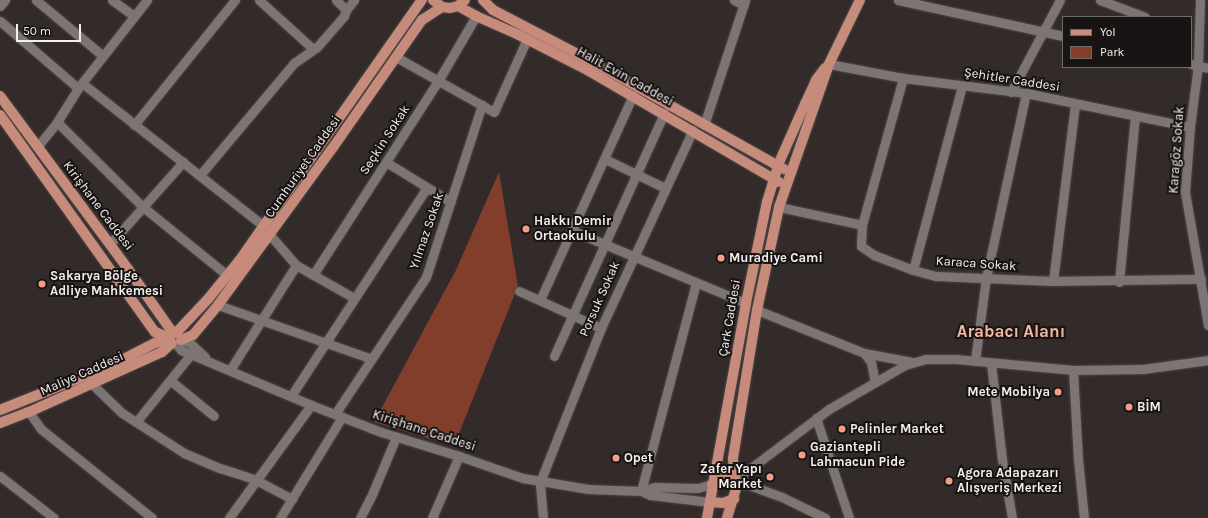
<!DOCTYPE html>
<html>
<head>
<meta charset="utf-8">
<style>
  body { margin:0 }
  #map { position:relative; width:1208px; height:518px; overflow:hidden; background:#322b29; font-family:Karla,sans-serif }
  div>[style] { position:absolute }
  [style*='--x'] { left:calc(var(--x)*1px); top:calc(var(--y)*1px); width:calc(var(--w)*1px); rotate:calc(var(--a)*1deg) }
  .green>* { inset:0; background:#813e2a }
  .roads { filter:drop-shadow(0 0 1px #4d4847) drop-shadow(0 0 1px #4d4847) }
  .minor>* { height:9px; margin:-4.5px; padding:0 4.5px; transform-origin:4.5px; border-radius:4.5px; background:#7d7573 }
  .major>* { height:10px; margin:-5px; padding:0 5px; transform-origin:5px; border-radius:5px; background:#c68b7a }
  .dots>* { width:11px; height:11px; translate:-50% -50%; box-sizing:border-box; border:2px solid #171413; border-radius:50% }
  span { translate:-50% -50%; white-space:nowrap; text-align:center; line-height:1.15; -webkit-text-stroke:4px #171413; paint-order:stroke }
  .street-label { font-size:13px; color:#f3efed }
  .poi-label { font-size:13px; color:#f3efed; font-weight:700 }
  .left { translate:0 -50%; text-align:left }
  .right { translate:-100% -50%; text-align:right }
  .district-label { font-size:17px; color:#f6b6a2; font-weight:700 }
  .legend { position:absolute; left:1062px; top:16px; width:130px; height:52px; box-sizing:border-box; background:#171413; border:1px solid #6f6c6a; margin:0; padding:5px 7px; list-style:none; font-size:12px; color:#f3efed }
  .legend li { display:flex; align-items:center; gap:8px; height:20px }
  .legend b { width:20px; border:1px solid #6f6c6a }
  .scale { position:absolute; left:16px; top:24px; width:65px; height:18px; box-sizing:border-box; border:2px solid #f3efed; border-top:0; padding-left:5px; font-size:12px; line-height:14px; white-space:nowrap; color:#f3efed; -webkit-text-stroke:3px #171413; paint-order:stroke }
</style>
</head>
<body>
<div id="map">
  <div class="green">
    <i style="clip-path:polygon(499px 172px,518px 286px,454px 446px,374px 422px,456px 270px)"></i>
  </div>
  <div class="roads">
    <div class="minor">
      <i style="--x:36;--y:0;--w:87;--a:39.9"></i>
      <i style="--x:112;--y:0;--w:27;--a:36"></i>
      <i style="--x:259;--y:0;--w:73;--a:42.2"></i>
      <i style="--x:336;--y:0;--w:14;--a:45"></i>
      <i style="--x:734;--y:0;--w:11;--a:27"></i>
      <i style="--x:898;--y:0;--w:169;--a:12.3"></i>
      <i style="--x:1100;--y:0;--w:48;--a:20.7"></i>
      <i style="--x:1200;--y:0;--w:65;--a:91.8"></i>
      <i style="--x:1198;--y:65;--w:63;--a:97.4"></i>
      <i style="--x:1190;--y:127;--w:65;--a:94.4"></i>
      <i style="--x:1185;--y:192;--w:135;--a:80.2"></i>
      <i style="--x:0;--y:6;--w:8;--a:-50"></i>
      <i style="--x:0;--y:21;--w:103;--a:40.7"></i>
      <i style="--x:396;--y:57;--w:112;--a:29.3"></i>
      <i style="--x:494;--y:112;--w:80;--a:-65.7"></i>
      <i style="--x:829;--y:64;--w:75;--a:10.7"></i>
      <i style="--x:903;--y:78;--w:124;--a:7"></i>
      <i style="--x:1026;--y:93;--w:167;--a:11.7"></i>
      <i style="--x:1191;--y:64;--w:17;--a:13"></i>
      <i style="--x:82;--y:83;--w:231;--a:38.2"></i>
      <i style="--x:1011;--y:92;--w:104;--a:-62"></i>
      <i style="--x:57;--y:122;--w:121;--a:44.7"></i>
      <i style="--x:143;--y:207;--w:108;--a:39"></i>
      <i style="--x:134;--y:125;--w:161;--a:-51.1"></i>
      <i style="--x:704;--y:125;--w:132;--a:-71.8"></i>
      <i style="--x:37;--y:147;--w:32;--a:-51"></i>
      <i style="--x:57;--y:122;--w:40;--a:-58"></i>
      <i style="--x:78;--y:88;--w:112;--a:-51.9"></i>
      <i style="--x:605;--y:159;--w:67;--a:25.8"></i>
      <i style="--x:386;--y:162;--w:76;--a:31.6"></i>
      <i style="--x:200;--y:175;--w:146;--a:-50"></i>
      <i style="--x:294;--y:63;--w:28;--a:-35"></i>
      <i style="--x:317;--y:47;--w:41;--a:-48.9"></i>
      <i style="--x:344;--y:16;--w:6;--a:-72"></i>
      <i style="--x:346;--y:10;--w:13;--a:-51"></i>
      <i style="--x:779;--y:207;--w:85;--a:12.2"></i>
      <i style="--x:862;--y:225;--w:21;--a:93"></i>
      <i style="--x:861;--y:246;--w:16;--a:35"></i>
      <i style="--x:874;--y:255;--w:42;--a:21"></i>
      <i style="--x:913;--y:270;--w:24;--a:15"></i>
      <i style="--x:936;--y:276;--w:117;--a:2.4"></i>
      <i style="--x:1053;--y:281;--w:148;--a:-0.8"></i>
      <i style="--x:862;--y:225;--w:153;--a:-74.4"></i>
      <i style="--x:573;--y:231;--w:187;--a:22.6"></i>
      <i style="--x:270;--y:235;--w:40;--a:49"></i>
      <i style="--x:296;--y:265;--w:67;--a:29.6"></i>
      <i style="--x:110;--y:244;--w:110;--a:-48.3"></i>
      <i style="--x:913;--y:270;--w:190;--a:-75.1"></i>
      <i style="--x:313;--y:275;--w:231;--a:-57.2"></i>
      <i style="--x:438;--y:81;--w:75;--a:-59.7"></i>
      <i style="--x:1053;--y:281;--w:178;--a:-82.9"></i>
      <i style="--x:1119;--y:282;--w:167;--a:-84.5"></i>
      <i style="--x:519;--y:291;--w:90;--a:24.3"></i>
      <i style="--x:540;--y:300;--w:225;--a:-65.6"></i>
      <i style="--x:218;--y:305;--w:163;--a:19.3"></i>
      <i style="--x:757;--y:310;--w:115;--a:21.9"></i>
      <i style="--x:864;--y:353;--w:49;--a:10.6"></i>
      <i style="--x:180;--y:341;--w:9;--a:6"></i>
      <i style="--x:189;--y:342;--w:22;--a:43"></i>
      <i style="--x:176;--y:344;--w:8;--a:50"></i>
      <i style="--x:181;--y:350;--w:141;--a:22.9"></i>
      <i style="--x:311;--y:405;--w:75;--a:21.1"></i>
      <i style="--x:381;--y:432;--w:82;--a:17.1"></i>
      <i style="--x:459;--y:456;--w:68;--a:19"></i>
      <i style="--x:523;--y:478;--w:66;--a:9.6"></i>
      <i style="--x:588;--y:489;--w:53;--a:2.2"></i>
      <i style="--x:641;--y:491;--w:15;--a:-16"></i>
      <i style="--x:655;--y:487;--w:43;--a:1.3"></i>
      <i style="--x:698;--y:488;--w:15;--a:-16"></i>
      <i style="--x:864;--y:353;--w:11;--a:52"></i>
      <i style="--x:871;--y:362;--w:20;--a:79"></i>
      <i style="--x:554;--y:356;--w:267;--a:-65.6"></i>
      <i style="--x:975;--y:361;--w:84;--a:-82.5"></i>
      <i style="--x:986;--y:278;--w:189;--a:-77.8"></i>
      <i style="--x:991;--y:363;--w:97;--a:83.5"></i>
      <i style="--x:1002;--y:459;--w:60;--a:80.4"></i>
      <i style="--x:230;--y:370;--w:124;--a:-57.8"></i>
      <i style="--x:1073;--y:370;--w:89;--a:86.8"></i>
      <i style="--x:1078;--y:459;--w:59;--a:84.2"></i>
      <i style="--x:171;--y:381;--w:55;--a:39.1"></i>
      <i style="--x:92;--y:384;--w:42;--a:44"></i>
      <i style="--x:122;--y:413;--w:74;--a:32.8"></i>
      <i style="--x:184;--y:453;--w:39;--a:23"></i>
      <i style="--x:220;--y:468;--w:38;--a:18"></i>
      <i style="--x:256;--y:480;--w:41;--a:27.8"></i>
      <i style="--x:291;--y:396;--w:249;--a:-56.9"></i>
      <i style="--x:29;--y:412;--w:21;--a:55"></i>
      <i style="--x:41;--y:429;--w:142;--a:38.7"></i>
      <i style="--x:335;--y:414;--w:164;--a:-56.4"></i>
      <i style="--x:426;--y:277;--w:181;--a:-72"></i>
      <i style="--x:816;--y:418;--w:105;--a:71.7"></i>
      <i style="--x:136;--y:422;--w:87;--a:-51"></i>
      <i style="--x:0;--y:476;--w:68;--a:37.9"></i>
      <i style="--x:735;--y:480;--w:118;--a:-37.1"></i>
      <i style="--x:829;--y:409;--w:88;--a:-30.1"></i>
      <i style="--x:905;--y:365;--w:22;--a:-16"></i>
      <i style="--x:926;--y:359;--w:30;--a:0"></i>
      <i style="--x:956;--y:359;--w:118;--a:5.4"></i>
      <i style="--x:1073;--y:370;--w:70;--a:-0.8"></i>
      <i style="--x:1143;--y:369;--w:66;--a:-7.9"></i>
      <i style="--x:736;--y:484;--w:13;--a:4"></i>
      <i style="--x:749;--y:485;--w:37;--a:20"></i>
      <i style="--x:784;--y:498;--w:46;--a:26"></i>
      <i style="--x:641;--y:491;--w:215;--a:-75.2"></i>
      <i style="--x:641;--y:491;--w:10;--a:24"></i>
      <i style="--x:650;--y:495;--w:60;--a:6.7"></i>
      <i style="--x:229;--y:518;--w:140;--a:-54"></i>
      <i style="--x:280;--y:518;--w:119;--a:-58.5"></i>
      <i style="--x:360;--y:518;--w:29;--a:-63"></i>
      <i style="--x:373;--y:492;--w:60;--a:-67.3"></i>
      <i style="--x:432;--y:518;--w:68;--a:-66.5"></i>
      <i style="--x:543;--y:518;--w:36;--a:-95"></i>
      <i style="--x:540;--y:482;--w:166;--a:-68.4"></i>
      <i style="--x:601;--y:328;--w:218;--a:-65.1"></i>
    </div>
    <div class="major">
      <i style="--x:433;--y:0;--w:11;--a:38"></i>
      <i style="--x:442;--y:7;--w:8;--a:7"></i>
      <i style="--x:450;--y:8;--w:8;--a:-14"></i>
      <i style="--x:458;--y:6;--w:9;--a:-41"></i>
      <i style="--x:483;--y:0;--w:14;--a:45"></i>
      <i style="--x:493;--y:10;--w:113;--a:27.5"></i>
      <i style="--x:593;--y:62;--w:219;--a:29.3"></i>
      <i style="--x:458;--y:6;--w:21;--a:29"></i>
      <i style="--x:476;--y:16;--w:47;--a:23.8"></i>
      <i style="--x:519;--y:35;--w:79;--a:27.2"></i>
      <i style="--x:589;--y:71;--w:220;--a:30.3"></i>
      <i style="--x:0;--y:96;--w:215;--a:53.5"></i>
      <i style="--x:128;--y:269;--w:78;--a:54.9"></i>
      <i style="--x:0;--y:115;--w:267;--a:54.5"></i>
      <i style="--x:155;--y:332;--w:16;--a:22"></i>
      <i style="--x:176;--y:333;--w:47;--a:-46.7"></i>
      <i style="--x:208;--y:299;--w:49;--a:-50.8"></i>
      <i style="--x:239;--y:261;--w:319;--a:-55"></i>
      <i style="--x:181;--y:340;--w:13;--a:-23"></i>
      <i style="--x:193;--y:335;--w:39;--a:-50"></i>
      <i style="--x:218;--y:305;--w:197;--a:-53.9"></i>
      <i style="--x:334;--y:146;--w:154;--a:-55.1"></i>
      <i style="--x:422;--y:20;--w:24;--a:-33"></i>
      <i style="--x:0;--y:410;--w:118;--a:-21.8"></i>
      <i style="--x:110;--y:366;--w:51;--a:-27.1"></i>
      <i style="--x:155;--y:343;--w:16;--a:-15"></i>
      <i style="--x:0;--y:423;--w:31;--a:-21"></i>
      <i style="--x:29;--y:412;--w:146;--a:-24.3"></i>
      <i style="--x:162;--y:352;--w:13;--a:-42"></i>
      <i style="--x:712;--y:484;--w:13;--a:-32"></i>
      <i style="--x:723;--y:477;--w:12;--a:14"></i>
      <i style="--x:710;--y:502;--w:13;--a:4"></i>
      <i style="--x:723;--y:503;--w:12;--a:-20"></i>
      <i style="--x:707;--y:518;--w:219;--a:-79.7"></i>
      <i style="--x:746;--y:303;--w:103;--a:-78.3"></i>
      <i style="--x:767;--y:202;--w:39;--a:-73"></i>
      <i style="--x:778;--y:165;--w:67;--a:-66.1"></i>
      <i style="--x:805;--y:104;--w:26;--a:-65"></i>
      <i style="--x:816;--y:80;--w:15;--a:-53"></i>
      <i style="--x:727;--y:518;--w:31;--a:-73"></i>
      <i style="--x:736;--y:488;--w:30;--a:-96"></i>
      <i style="--x:733;--y:458;--w:150;--a:-80.8"></i>
      <i style="--x:757;--y:310;--w:105;--a:-77.9"></i>
      <i style="--x:779;--y:207;--w:151;--a:-70.7"></i>
      <i style="--x:829;--y:64;--w:71;--a:-64.2"></i>
    </div>
  </div>
  <div class="dots">
    <i style="left:526px;top:229px;background:#f39f85"></i>
    <i style="left:721px;top:258px;background:#f39f85"></i>
    <i style="left:42px;top:284px;background:#f39f85"></i>
    <i style="left:1058px;top:392px;background:#f39f85"></i>
    <i style="left:1129px;top:407px;background:#f39f85"></i>
    <i style="left:842px;top:429px;background:#f39f85"></i>
    <i style="left:802px;top:455px;background:#f39f85"></i>
    <i style="left:616px;top:458px;background:#f39f85"></i>
    <i style="left:770px;top:477px;background:#f39f85"></i>
    <i style="left:949px;top:481px;background:#f39f85"></i>
  </div>
  <div class="street-label">
    <span style="left:625px;top:77px;rotate:29deg">Halit Evin Caddesi</span>
    <span style="left:1012px;top:80px;rotate:9deg">Şehitler Caddesi</span>
    <span style="left:385px;top:140px;rotate:-57deg">Seçkin Sokak</span>
    <span style="left:1177px;top:150px;rotate:-86deg">Karagöz Sokak</span>
    <span style="left:303px;top:167px;rotate:-55deg">Cumhuriyet Caddesi</span>
    <span style="left:98px;top:206px;rotate:53deg">Kirişhane Caddesi</span>
    <span style="left:427px;top:231px;rotate:-71deg">Yılmaz Sokak</span>
    <span style="left:976px;top:264px;rotate:4deg">Karaca Sokak</span>
    <span style="left:600px;top:299px;rotate:-66deg">Porsuk Sokak</span>
    <span style="left:730px;top:318px;rotate:-80deg">Çark Caddesi</span>
    <span style="left:82px;top:374px;rotate:-24deg">Maliye Caddesi</span>
    <span style="left:424px;top:431px;rotate:18deg">Kirişhane Caddesi</span>
  </div>
  <div class="poi-label">
    <span class="left" style="left:534px;top:229px">Hakkı Demir<br>Ortaokulu</span>
    <span class="left" style="left:729px;top:258px">Muradiye Cami</span>
    <span class="left" style="left:50px;top:284px">Sakarya Bölge<br>Adliye Mahkemesi</span>
    <span class="right" style="left:1050px;top:392px">Mete Mobilya</span>
    <span class="left" style="left:1137px;top:407px">BİM</span>
    <span class="left" style="left:850px;top:429px">Pelinler Market</span>
    <span class="left" style="left:810px;top:455px">Gaziantepli<br>Lahmacun Pide</span>
    <span class="left" style="left:624px;top:458px">Opet</span>
    <span class="right" style="left:762px;top:477px">Zafer Yapı<br>Market</span>
    <span class="left" style="left:957px;top:481px">Agora Adapazarı<br>Alışveriş Merkezi</span>
  </div>
  <div class="district-label">
    <span style="left:1011px;top:332px">Arabacı Alanı</span>
  </div>
  <ul class="legend">
  <li><b style="height:5px;background:#c68b7a"></b>Yol</li>
  <li><b style="height:11px;background:#813e2a"></b>Park</li>
  </ul>
  <div class="scale">50 m</div>
</div>
</body>
</html>
